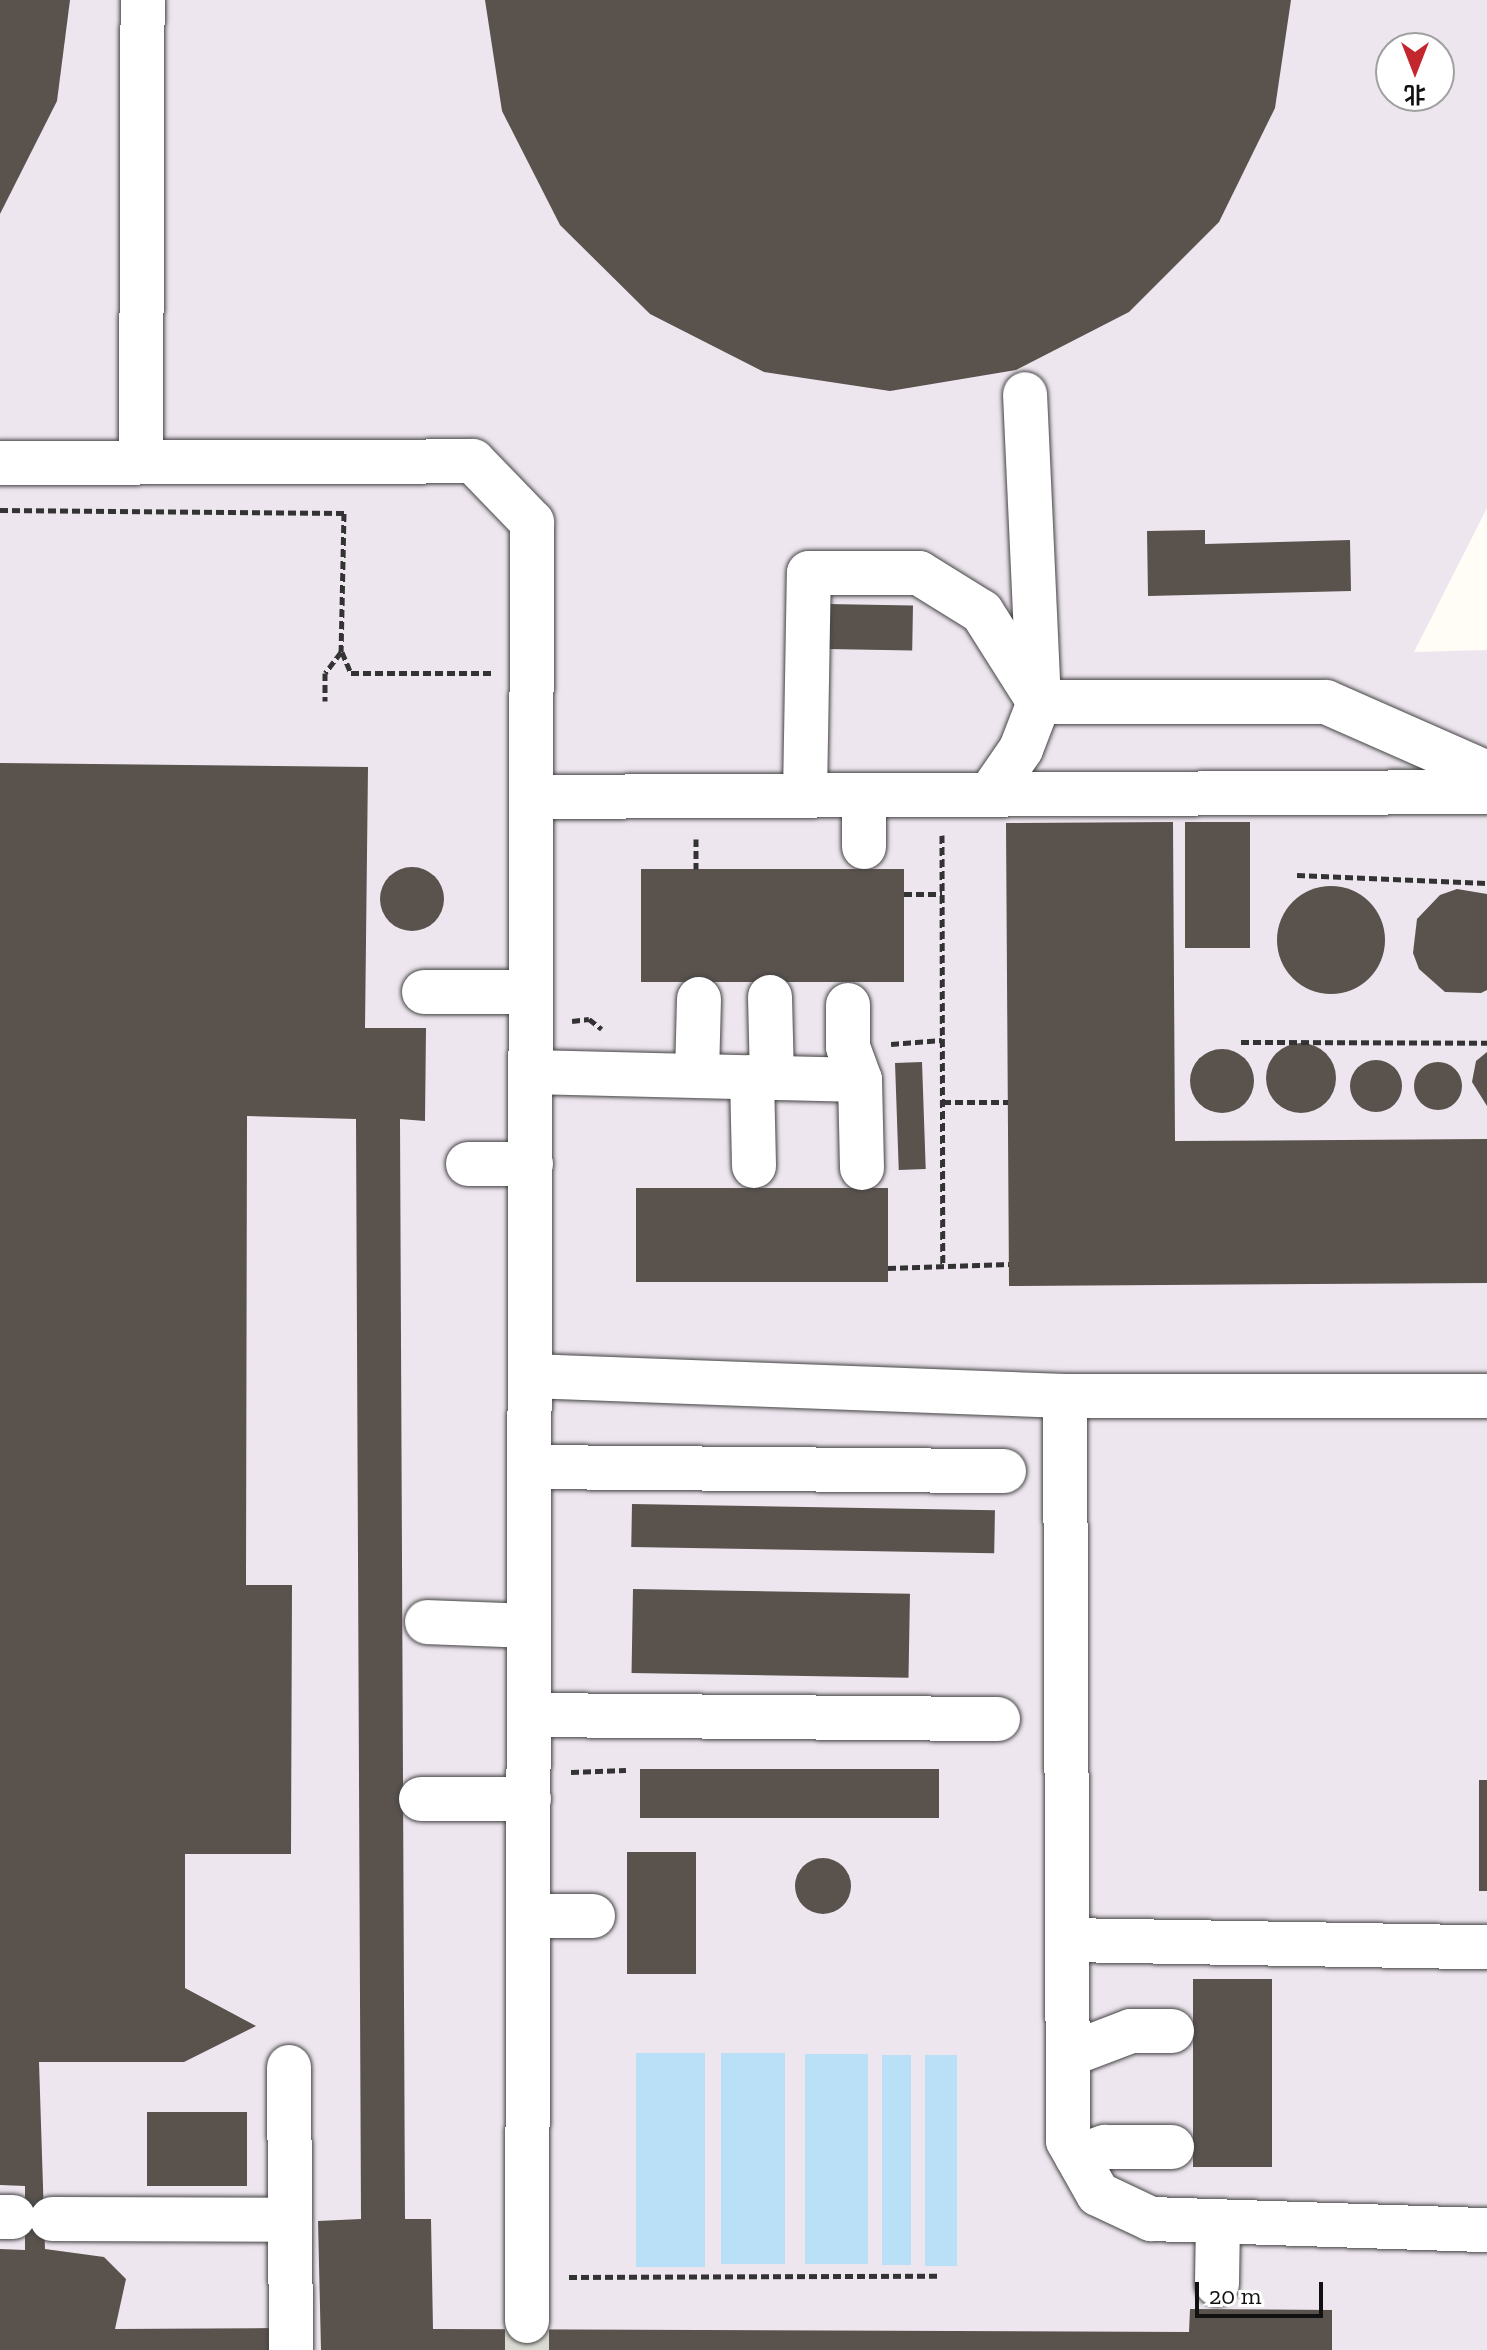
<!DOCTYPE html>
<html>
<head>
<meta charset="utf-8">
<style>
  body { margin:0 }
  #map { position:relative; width:1487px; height:2350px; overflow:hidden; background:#fffdf5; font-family:"Zilla Slab","Noto Sans SC",serif }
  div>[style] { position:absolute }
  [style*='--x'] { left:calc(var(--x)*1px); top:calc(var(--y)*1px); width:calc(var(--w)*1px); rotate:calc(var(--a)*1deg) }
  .industrial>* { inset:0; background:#eee6ef }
  .water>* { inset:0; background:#b9e0f7; transform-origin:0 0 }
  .building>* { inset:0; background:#5a524d; transform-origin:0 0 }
  .round { border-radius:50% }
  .minor-tunnel>* { height:44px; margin-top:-22px; transform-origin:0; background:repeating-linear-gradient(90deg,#dbdad3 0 44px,transparent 0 66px) }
  .path>* { height:5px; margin-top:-2.5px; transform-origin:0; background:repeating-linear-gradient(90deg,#333 0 8px,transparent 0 12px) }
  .roads { filter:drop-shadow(0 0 2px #444) drop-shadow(0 0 2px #444) }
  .minor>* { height:44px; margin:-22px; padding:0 22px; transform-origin:22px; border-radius:22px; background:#fff }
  span { translate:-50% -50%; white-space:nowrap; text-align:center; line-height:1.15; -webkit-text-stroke:8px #fff; paint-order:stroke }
  .north { position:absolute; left:1375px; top:32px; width:80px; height:80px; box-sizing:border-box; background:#fff; border:2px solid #a0a0a0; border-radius:50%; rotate:180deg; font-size:22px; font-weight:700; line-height:32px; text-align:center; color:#111 }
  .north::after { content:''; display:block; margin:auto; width:28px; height:36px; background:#c4262e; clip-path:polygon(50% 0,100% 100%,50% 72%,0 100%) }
  .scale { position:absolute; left:1195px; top:2282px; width:128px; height:36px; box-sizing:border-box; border:4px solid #111; border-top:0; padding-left:10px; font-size:24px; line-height:28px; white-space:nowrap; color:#111; -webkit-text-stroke:6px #fff; paint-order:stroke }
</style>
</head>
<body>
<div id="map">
  <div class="industrial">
    <i style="clip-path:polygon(evenodd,0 0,1487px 0,1487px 508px,1414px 652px,1487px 650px,1487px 2350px,0 2350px,0 0,1391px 48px,1439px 48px,1439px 96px,1391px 96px,1391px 48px)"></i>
  </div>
  <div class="water">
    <i style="left:705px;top:2053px;width:214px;height:69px;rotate:90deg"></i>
    <i style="left:721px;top:2053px;width:64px;height:211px"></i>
    <i style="left:805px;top:2054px;width:63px;height:210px"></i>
    <i style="left:882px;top:2055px;width:29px;height:210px"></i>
    <i style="left:925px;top:2055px;width:32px;height:211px"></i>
  </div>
  <div class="building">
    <i style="clip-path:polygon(0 0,70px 0,57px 101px,0 214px)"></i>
    <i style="clip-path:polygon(485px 0,1291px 0,1275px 108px,1219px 222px,1129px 312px,1016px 370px,890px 391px,764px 372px,650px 314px,560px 225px,502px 111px)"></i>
    <i style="clip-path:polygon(1205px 530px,1205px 544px,1350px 540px,1351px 591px,1148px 596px,1147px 531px)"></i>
    <i style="left:828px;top:604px;width:85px;height:45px;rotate:1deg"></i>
    <i style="clip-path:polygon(0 763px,368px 767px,365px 1028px,426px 1028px,425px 1121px,400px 1119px,405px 2219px,431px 2219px,433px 2329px,1189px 2332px,1190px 2309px,1332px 2310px,1332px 2350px,321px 2350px,318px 2221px,361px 2219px,356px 1119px,247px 1116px,246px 1585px,292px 1585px,291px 1854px,185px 1854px,185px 1988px,256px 2026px,184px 2062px,39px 2062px,45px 2249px,104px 2257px,126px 2279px,115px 2329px,278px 2328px,278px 2350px,0 2350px,0 2249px,25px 2250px,25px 2186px,0 2185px)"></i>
    <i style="clip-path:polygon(1173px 822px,1175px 1141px,1487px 1139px,1487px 1283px,1009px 1286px,1006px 823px)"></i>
    <i style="left:1185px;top:822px;width:65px;height:126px"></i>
    <i class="round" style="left:380px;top:867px;width:64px;height:64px"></i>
    <i style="left:641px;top:869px;width:263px;height:113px"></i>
    <i class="round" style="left:1277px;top:886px;width:108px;height:108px"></i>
    <i style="clip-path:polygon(1457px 889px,1487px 894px,1487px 990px,1481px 993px,1445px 992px,1419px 969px,1413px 953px,1417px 919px,1440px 895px)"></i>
    <i class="round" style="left:1266px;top:1043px;width:70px;height:70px"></i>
    <i class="round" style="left:1190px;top:1049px;width:64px;height:64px"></i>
    <i style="clip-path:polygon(1487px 1052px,1487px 1106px,1472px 1082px,1476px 1061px)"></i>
    <i class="round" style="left:1350px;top:1060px;width:52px;height:52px"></i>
    <i class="round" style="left:1414px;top:1062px;width:48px;height:48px"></i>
    <i style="left:922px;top:1062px;width:107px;height:27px;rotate:88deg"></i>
    <i style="left:636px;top:1188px;width:252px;height:94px"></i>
    <i style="left:632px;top:1504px;width:363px;height:43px;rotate:1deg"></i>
    <i style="left:633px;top:1589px;width:277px;height:84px;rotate:1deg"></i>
    <i style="left:640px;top:1769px;width:299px;height:49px"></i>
    <i style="left:1479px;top:1780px;width:8px;height:111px"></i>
    <i style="left:627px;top:1852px;width:69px;height:122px"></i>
    <i class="round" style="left:795px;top:1858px;width:56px;height:56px"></i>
    <i style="left:1193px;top:1979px;width:79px;height:188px"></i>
    <i style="left:147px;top:2112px;width:100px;height:74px"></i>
  </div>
  <div class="minor-tunnel">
    <i style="--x:527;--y:2321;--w:29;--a:90"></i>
  </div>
  <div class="path">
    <i style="--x:0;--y:510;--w:344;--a:0.5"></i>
    <i style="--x:344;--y:513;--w:139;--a:91.2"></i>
    <i style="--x:341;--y:652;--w:26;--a:127"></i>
    <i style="--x:325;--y:673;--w:28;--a:90"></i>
    <i style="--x:342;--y:652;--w:23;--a:67"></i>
    <i style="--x:351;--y:673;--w:140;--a:0"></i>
    <i style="--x:942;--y:835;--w:431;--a:89.9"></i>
    <i style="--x:696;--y:839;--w:30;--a:90"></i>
    <i style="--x:1297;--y:875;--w:190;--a:2.4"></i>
    <i style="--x:904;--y:894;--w:38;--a:0"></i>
    <i style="--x:572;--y:1021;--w:17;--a:-7"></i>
    <i style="--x:589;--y:1019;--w:16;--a:38"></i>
    <i style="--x:1241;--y:1042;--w:246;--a:0.2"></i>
    <i style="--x:891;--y:1044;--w:51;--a:-4.5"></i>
    <i style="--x:943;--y:1102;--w:65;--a:0"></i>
    <i style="--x:888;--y:1268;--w:121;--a:-1.9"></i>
    <i style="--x:571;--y:1772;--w:55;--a:-2.1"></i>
    <i style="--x:569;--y:2277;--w:368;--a:-0.2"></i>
  </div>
  <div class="roads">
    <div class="minor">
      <i style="--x:141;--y:462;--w:462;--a:-89.8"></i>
      <i style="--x:0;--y:463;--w:473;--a:-0.2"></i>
      <i style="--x:473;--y:461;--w:85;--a:46"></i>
      <i style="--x:532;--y:522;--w:1799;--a:90.16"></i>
      <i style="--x:990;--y:794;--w:55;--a:-55.4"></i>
      <i style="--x:1021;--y:749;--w:50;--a:-69"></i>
      <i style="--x:1039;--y:702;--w:308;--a:-92.6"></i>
      <i style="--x:805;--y:795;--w:222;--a:-89"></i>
      <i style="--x:809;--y:573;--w:110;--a:0"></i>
      <i style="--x:919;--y:573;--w:74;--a:31.8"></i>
      <i style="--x:982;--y:612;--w:107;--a:57.7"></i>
      <i style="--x:1039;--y:702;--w:287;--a:0"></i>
      <i style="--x:1326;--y:702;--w:176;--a:23.8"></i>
      <i style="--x:864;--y:795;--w:52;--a:90"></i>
      <i style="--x:531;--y:797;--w:956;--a:-0.3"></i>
      <i style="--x:424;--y:992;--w:107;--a:0"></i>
      <i style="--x:770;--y:997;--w:81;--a:88.6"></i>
      <i style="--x:848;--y:1005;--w:42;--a:90"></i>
      <i style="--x:848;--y:1047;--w:35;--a:70"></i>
      <i style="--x:860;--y:1080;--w:88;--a:88.7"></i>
      <i style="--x:531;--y:1072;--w:329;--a:1.4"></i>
      <i style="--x:697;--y:1075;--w:76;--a:-88.5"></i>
      <i style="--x:752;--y:1077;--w:89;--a:88.7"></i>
      <i style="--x:468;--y:1164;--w:63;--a:0"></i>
      <i style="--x:530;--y:1376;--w:535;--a:2.14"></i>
      <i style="--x:1065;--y:1396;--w:422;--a:0"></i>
      <i style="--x:1065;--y:1396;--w:745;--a:89.77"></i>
      <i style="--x:1068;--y:2141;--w:61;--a:60.5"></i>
      <i style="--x:1098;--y:2194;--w:59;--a:25.3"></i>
      <i style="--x:1151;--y:2219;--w:336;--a:1.9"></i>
      <i style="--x:529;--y:1467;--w:475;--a:0.5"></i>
      <i style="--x:427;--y:1622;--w:102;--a:2.2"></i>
      <i style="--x:529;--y:1715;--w:469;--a:0.5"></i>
      <i style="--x:421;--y:1799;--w:108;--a:0"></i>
      <i style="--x:528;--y:1916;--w:65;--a:0"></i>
      <i style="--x:1067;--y:1940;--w:420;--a:1"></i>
      <i style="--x:1068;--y:2055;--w:67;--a:-20.9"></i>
      <i style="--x:1131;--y:2031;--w:41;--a:0"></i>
      <i style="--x:289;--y:2067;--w:283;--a:89.6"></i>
      <i style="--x:1077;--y:2157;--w:30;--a:-20"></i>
      <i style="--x:1105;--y:2147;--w:67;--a:0"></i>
      <i style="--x:0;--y:2217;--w:13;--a:0"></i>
      <i style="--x:52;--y:2219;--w:238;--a:0.2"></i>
      <i style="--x:1217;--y:2284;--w:63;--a:-89.1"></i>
    </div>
  </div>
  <div class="north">北</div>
  <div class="scale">20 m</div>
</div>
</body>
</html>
